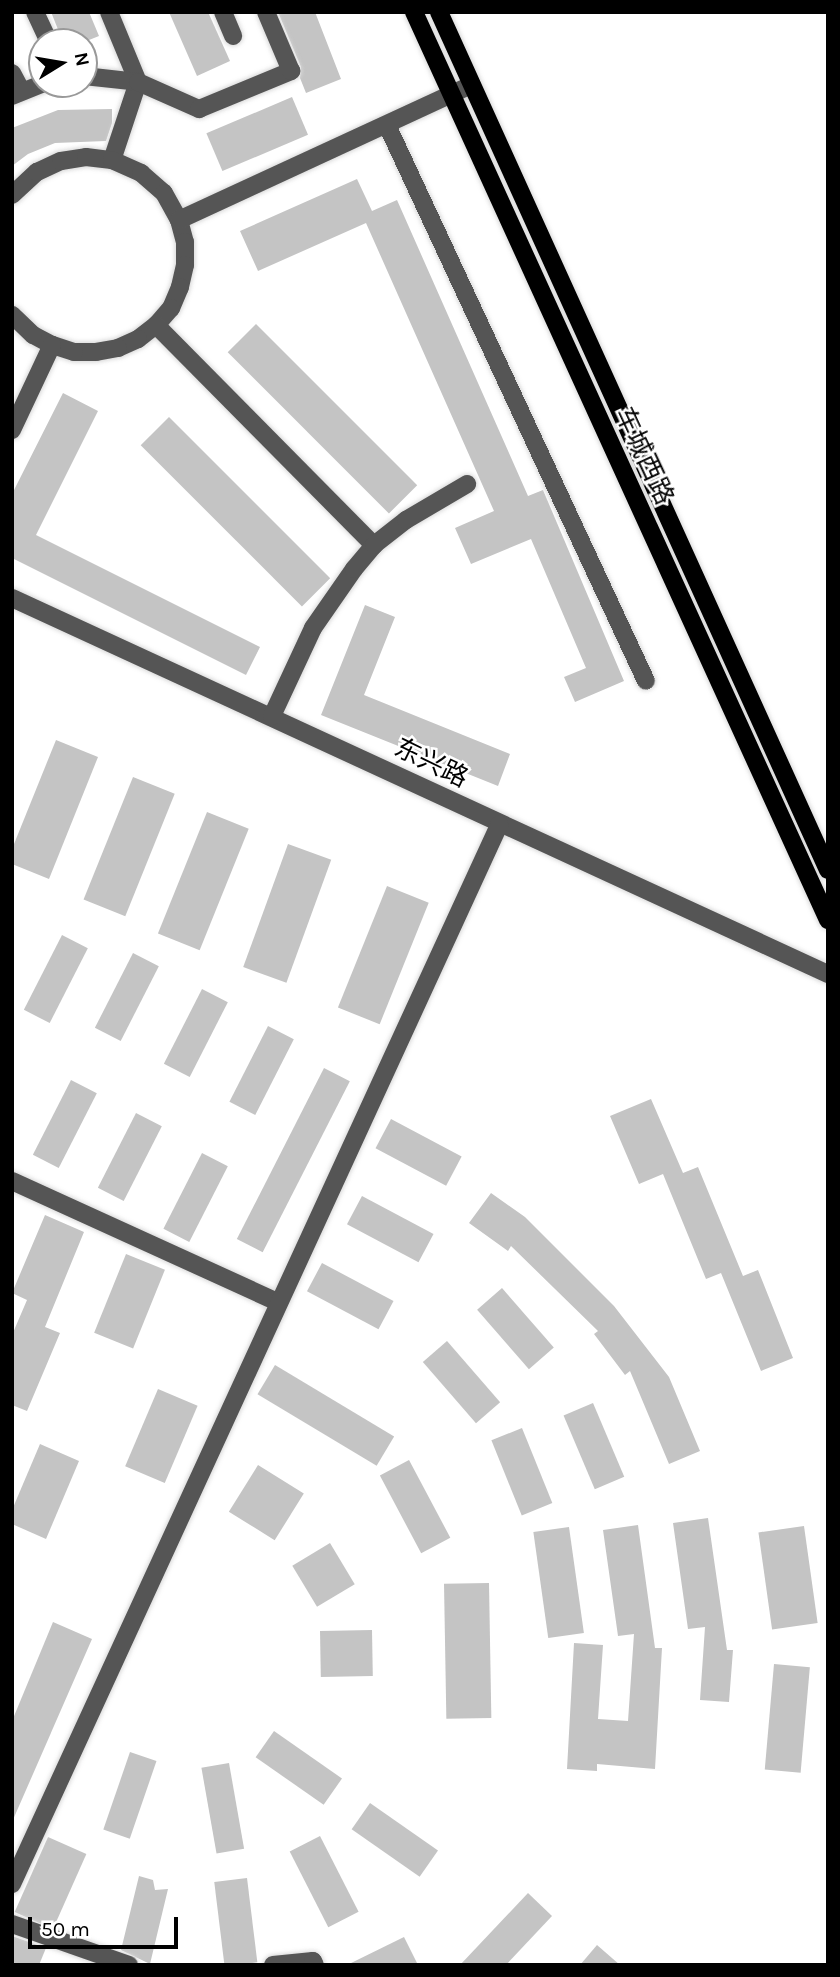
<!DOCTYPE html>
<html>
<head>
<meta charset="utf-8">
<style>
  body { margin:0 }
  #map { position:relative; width:840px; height:1977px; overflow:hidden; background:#fff; font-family:Karla,"Noto Sans SC",sans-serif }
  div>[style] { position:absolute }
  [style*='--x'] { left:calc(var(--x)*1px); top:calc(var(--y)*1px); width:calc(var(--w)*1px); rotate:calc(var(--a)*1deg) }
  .building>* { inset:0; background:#c4c4c4; transform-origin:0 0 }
  .roads { filter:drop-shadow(0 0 2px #dbdbdb) drop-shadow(0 0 2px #dbdbdb) }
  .minor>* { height:18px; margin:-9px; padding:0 9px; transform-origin:9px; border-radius:9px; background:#555 }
  .major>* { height:18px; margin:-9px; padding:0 9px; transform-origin:9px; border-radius:9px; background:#000 }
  span { translate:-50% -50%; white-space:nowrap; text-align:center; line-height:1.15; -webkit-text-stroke:5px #fff; paint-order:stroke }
  .street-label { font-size:26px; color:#000 }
  .frame { position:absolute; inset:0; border:14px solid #000; pointer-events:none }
  .north { position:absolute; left:28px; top:28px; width:70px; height:70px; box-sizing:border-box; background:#fff; border:2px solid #999; border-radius:50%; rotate:79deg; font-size:19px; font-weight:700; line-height:28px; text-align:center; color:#000 }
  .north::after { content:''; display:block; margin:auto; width:24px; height:32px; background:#000; clip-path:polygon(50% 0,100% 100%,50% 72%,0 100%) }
  .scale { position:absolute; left:28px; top:1917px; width:150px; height:32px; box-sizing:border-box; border:4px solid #000; border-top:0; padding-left:9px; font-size:21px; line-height:24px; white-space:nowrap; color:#000; -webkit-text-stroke:5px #fff; paint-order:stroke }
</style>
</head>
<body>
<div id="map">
  <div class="building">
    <i style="clip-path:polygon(51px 12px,89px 12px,99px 36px,84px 42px,63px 42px)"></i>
    <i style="clip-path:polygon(169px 12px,208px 12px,230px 61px,197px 76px)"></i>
    <i style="clip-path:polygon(278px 12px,315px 12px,341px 79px,306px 93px,300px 78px,301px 67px)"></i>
    <i style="left:292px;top:97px;width:41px;height:93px;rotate:67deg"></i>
    <i style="clip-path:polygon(112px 109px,112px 123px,106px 141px,55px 143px,28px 154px,12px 166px,12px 128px,58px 110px)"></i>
    <i style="clip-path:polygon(357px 179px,372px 211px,397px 200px,528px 496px,543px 490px,624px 681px,575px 702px,564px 677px,586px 668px,531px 539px,471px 564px,455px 528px,494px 511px,366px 223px,258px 271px,240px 231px)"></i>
    <i style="left:256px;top:324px;width:228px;height:40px;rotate:45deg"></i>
    <i style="clip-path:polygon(63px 393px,98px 411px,36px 535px,260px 647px,246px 675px,12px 558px,12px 494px)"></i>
    <i style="left:169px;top:417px;width:228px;height:40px;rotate:45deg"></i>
    <i style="clip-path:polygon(365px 605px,395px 617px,364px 695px,510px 754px,498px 786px,321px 715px)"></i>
    <i style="clip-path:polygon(56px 740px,98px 757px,49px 879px,12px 864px,12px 849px)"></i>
    <i style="left:133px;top:777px;width:45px;height:132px;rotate:22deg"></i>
    <i style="left:207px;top:812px;width:45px;height:131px;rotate:22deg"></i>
    <i style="left:288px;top:844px;width:46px;height:131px;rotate:20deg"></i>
    <i style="left:387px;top:886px;width:45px;height:131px;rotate:22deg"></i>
    <i style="left:62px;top:935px;width:29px;height:84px;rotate:27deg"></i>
    <i style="left:133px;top:953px;width:29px;height:84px;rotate:27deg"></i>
    <i style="left:202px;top:989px;width:29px;height:84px;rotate:27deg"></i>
    <i style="left:268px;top:1026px;width:29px;height:85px;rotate:27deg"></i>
    <i style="left:324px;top:1068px;width:29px;height:192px;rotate:27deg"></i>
    <i style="left:71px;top:1080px;width:29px;height:84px;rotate:27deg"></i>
    <i style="clip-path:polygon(651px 1099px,683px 1173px,698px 1167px,743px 1276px,758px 1270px,793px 1358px,761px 1371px,721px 1273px,706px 1279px,663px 1174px,639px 1184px,610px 1116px)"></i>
    <i style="left:136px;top:1113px;width:29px;height:84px;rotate:27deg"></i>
    <i style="left:391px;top:1119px;width:80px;height:33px;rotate:28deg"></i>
    <i style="left:202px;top:1153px;width:29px;height:85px;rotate:27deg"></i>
    <i style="clip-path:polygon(491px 1193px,525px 1217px,614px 1306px,669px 1377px,700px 1451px,669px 1464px,630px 1371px,625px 1375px,594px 1334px,598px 1331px,511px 1246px,508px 1251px,469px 1223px)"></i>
    <i style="left:362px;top:1196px;width:81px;height:32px;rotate:28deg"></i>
    <i style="clip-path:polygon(45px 1215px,84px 1232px,45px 1327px,60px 1333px,27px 1411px,12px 1405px,12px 1335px,27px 1300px,12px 1293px)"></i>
    <i style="left:126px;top:1254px;width:42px;height:85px;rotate:22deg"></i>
    <i style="left:322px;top:1263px;width:81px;height:32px;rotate:28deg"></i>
    <i style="left:502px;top:1288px;width:79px;height:33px;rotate:49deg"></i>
    <i style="left:447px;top:1341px;width:81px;height:32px;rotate:49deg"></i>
    <i style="left:275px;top:1365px;width:139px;height:34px;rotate:31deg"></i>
    <i style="left:158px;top:1389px;width:43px;height:84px;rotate:23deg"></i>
    <i style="left:593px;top:1403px;width:80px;height:32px;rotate:67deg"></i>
    <i style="left:522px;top:1428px;width:81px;height:33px;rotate:68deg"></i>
    <i style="clip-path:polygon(40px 1444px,79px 1461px,46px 1539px,12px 1524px,12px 1510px)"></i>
    <i style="left:409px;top:1460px;width:88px;height:33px;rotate:62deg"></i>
    <i style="left:258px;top:1465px;width:54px;height:55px;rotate:32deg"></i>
    <i style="clip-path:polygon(708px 1518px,727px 1650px,733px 1650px,729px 1702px,700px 1700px,705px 1627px,688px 1629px,673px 1523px)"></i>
    <i style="clip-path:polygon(638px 1525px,655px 1648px,662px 1648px,655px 1769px,597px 1764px,597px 1771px,567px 1769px,574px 1643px,603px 1645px,598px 1719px,628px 1721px,634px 1634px,618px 1636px,603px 1530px)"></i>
    <i style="left:804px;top:1526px;width:98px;height:46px;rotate:82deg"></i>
    <i style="left:569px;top:1527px;width:107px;height:36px;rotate:82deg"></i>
    <i style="left:330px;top:1543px;width:48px;height:44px;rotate:59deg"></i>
    <i style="left:489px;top:1583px;width:135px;height:45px;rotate:89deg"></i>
    <i style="clip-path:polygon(53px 1622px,92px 1639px,12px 1822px,12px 1721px)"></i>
    <i style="left:372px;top:1630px;width:46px;height:52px;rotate:89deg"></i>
    <i style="left:774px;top:1664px;width:36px;height:106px;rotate:5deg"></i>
    <i style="left:274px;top:1731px;width:83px;height:32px;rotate:35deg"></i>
    <i style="left:130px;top:1752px;width:28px;height:82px;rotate:19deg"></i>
    <i style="left:229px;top:1763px;width:87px;height:28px;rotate:80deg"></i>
    <i style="left:370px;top:1803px;width:83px;height:32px;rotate:35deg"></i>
    <i style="left:320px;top:1836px;width:85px;height:34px;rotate:63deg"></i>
    <i style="left:48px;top:1837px;width:42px;height:82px;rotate:24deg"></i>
    <i style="clip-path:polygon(139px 1876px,153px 1880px,155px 1890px,168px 1889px,150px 1964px,121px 1950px)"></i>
    <i style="left:247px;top:1878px;width:85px;height:33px;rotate:83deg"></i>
    <i style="clip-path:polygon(528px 1893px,552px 1916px,506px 1965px,460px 1965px)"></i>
    <i style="clip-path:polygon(12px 1936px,46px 1948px,39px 1965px,12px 1965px)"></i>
    <i style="clip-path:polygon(404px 1937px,418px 1965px,347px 1965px)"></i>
    <i style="clip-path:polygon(597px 1945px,620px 1965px,580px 1965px)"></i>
  </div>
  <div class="roads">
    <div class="minor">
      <i style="--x:35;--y:12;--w:33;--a:65"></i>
      <i style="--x:109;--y:12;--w:76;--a:67.5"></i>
      <i style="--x:138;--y:82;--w:82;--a:108.4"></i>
      <i style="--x:223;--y:12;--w:26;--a:67"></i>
      <i style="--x:12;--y:73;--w:19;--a:62"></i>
      <i style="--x:84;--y:76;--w:54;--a:6.3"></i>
      <i style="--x:138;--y:82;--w:67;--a:23.9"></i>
      <i style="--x:199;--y:109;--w:100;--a:-22.4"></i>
      <i style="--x:291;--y:71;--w:64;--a:-113"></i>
      <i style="--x:12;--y:96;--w:32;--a:-22"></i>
      <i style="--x:387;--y:125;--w:613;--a:65.02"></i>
      <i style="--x:12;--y:195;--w:34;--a:-43"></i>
      <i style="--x:37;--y:172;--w:26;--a:-25"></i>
      <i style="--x:61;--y:161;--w:25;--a:-9"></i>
      <i style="--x:86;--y:157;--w:26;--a:7"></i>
      <i style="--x:112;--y:160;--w:32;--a:24"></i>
      <i style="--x:141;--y:173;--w:30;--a:41"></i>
      <i style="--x:164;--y:193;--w:31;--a:61"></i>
      <i style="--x:179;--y:220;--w:23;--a:75"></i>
      <i style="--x:185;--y:242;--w:23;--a:90"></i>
      <i style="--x:185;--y:265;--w:23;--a:103"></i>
      <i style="--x:180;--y:287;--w:23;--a:113"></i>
      <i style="--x:171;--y:308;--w:23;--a:131"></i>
      <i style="--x:156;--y:325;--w:23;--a:142"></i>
      <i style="--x:138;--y:339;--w:22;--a:156"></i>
      <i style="--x:118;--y:348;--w:22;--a:170"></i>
      <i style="--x:96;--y:352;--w:22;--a:180"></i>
      <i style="--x:74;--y:352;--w:23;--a:-162"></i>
      <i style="--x:52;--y:345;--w:21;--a:-152"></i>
      <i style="--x:33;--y:335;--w:29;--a:-136"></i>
      <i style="--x:179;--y:220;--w:322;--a:-24.8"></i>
      <i style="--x:156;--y:325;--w:310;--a:45.3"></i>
      <i style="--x:12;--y:430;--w:94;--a:-64.8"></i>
      <i style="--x:12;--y:598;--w:898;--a:24.74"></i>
      <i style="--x:272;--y:716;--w:97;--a:-65"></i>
      <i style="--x:313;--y:628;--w:72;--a:-55.2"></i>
      <i style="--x:354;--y:569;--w:31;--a:-50"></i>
      <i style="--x:374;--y:545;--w:41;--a:-38"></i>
      <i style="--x:406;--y:520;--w:71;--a:-30.5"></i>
      <i style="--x:12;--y:1181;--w:292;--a:24.5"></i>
      <i style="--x:12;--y:1884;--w:1166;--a:-65.3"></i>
      <i style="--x:12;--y:1924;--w:124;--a:19.3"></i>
      <i style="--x:273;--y:1965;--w:40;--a:-5.7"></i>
      <i style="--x:313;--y:1961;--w:4;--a:63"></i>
    </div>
    <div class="major">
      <i style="--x:414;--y:12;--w:998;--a:65.49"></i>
      <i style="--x:439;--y:12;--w:942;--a:65.61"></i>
    </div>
  </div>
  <div class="street-label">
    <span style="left:644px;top:456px;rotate:65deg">车城西路</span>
    <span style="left:431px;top:763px;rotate:26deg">东兴路</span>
  </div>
  <div class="frame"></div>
  <div class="north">N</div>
  <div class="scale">50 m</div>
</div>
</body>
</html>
